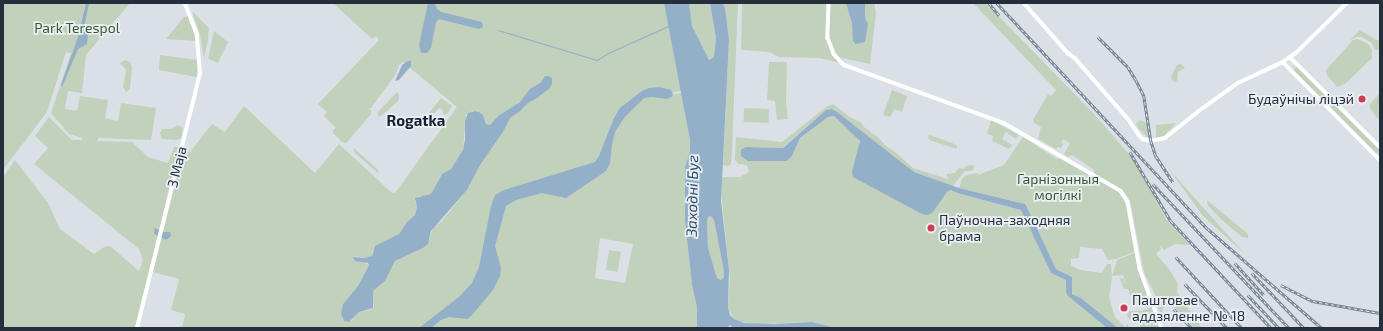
<!DOCTYPE html>
<html>
<head>
<meta charset="utf-8">
<style>
  body { margin:0 }
  #map { position:relative; width:1383px; height:331px; overflow:hidden; background:#dbe0e6; font-family:"Exo 2",sans-serif }
  div>[style] { position:absolute }
  [style*='--x'] { left:calc(var(--x)*1px); top:calc(var(--y)*1px); width:calc(var(--w)*1px); rotate:calc(var(--a)*1deg) }
  .green>* { inset:0; background:#c2d1bc; transform-origin:0 0 }
  .water>* { inset:0; background:#94afc8 }
  .stream>* { height:1px; margin:-0.5px; padding:0 0.5px; transform-origin:0.5px; border-radius:0.5px; background:#94afc8 }
  .secondary>* { height:3.5px; margin:-1.75px; padding:0 1.75px; transform-origin:1.75px; border-radius:1.75px; background:#fff }
  .rail>* { height:2.5px; margin-top:-1.25px; transform-origin:0; background:repeating-linear-gradient(90deg,#eaeff4 0 3px,#748090 0 6px); box-sizing:border-box; border-block:1px solid #748090 }
  .dots>* { width:11px; height:11px; translate:-50% -50%; box-sizing:border-box; border:2px solid #eaeff4; border-radius:50% }
  span { translate:-50% -50%; white-space:nowrap; text-align:center; line-height:1.15; -webkit-text-stroke:3.5px #eaeff4; paint-order:stroke }
  .park-label { font-size:14px; color:#3a5931 }
  .poi-label { font-size:14px; color:#252e3d }
  .right { translate:-100% -50%; text-align:right }
  .left { translate:0 -50%; text-align:left }
  .street-label { font-size:14px; color:#252e3d }
  .neighbourhood-label { font-size:15px; color:#171f2d; font-weight:700 }
  .water-label { font-size:15px; color:#2e4e72; font-style:italic }
  .frame { position:absolute; inset:0; border:4px solid #252e3d; pointer-events:none }
</style>
</head>
<body>
<div id="map">
  <div class="green">
    <i style="clip-path:polygon(3px 3px,130px 3px,86px 55px,82px 93px,68px 91px,65px 109px,77px 111px,80px 96px,108px 100px,105px 118px,118px 121px,121px 103px,156px 108px,151px 140px,99px 138px,97px 141px,132px 142px,148px 157px,168px 163px,174px 147px,180px 147px,135px 328px,3px 328px,3px 177px,15px 160px,48px 203px,60px 229px,94px 254px,104px 247px,110px 246px,139px 271px,143px 260px,139px 249px,34px 164px,48px 148px,35px 136px,49px 117px,72px 140px,82px 140px,82px 138px,69px 134px,51px 113px,71px 53px,66px 52px,47px 112px,3px 170px)"></i>
    <i style="clip-path:polygon(evenodd,333px 3px,664px 3px,682px 91px,673px 92px,674px 94px,682px 93px,690px 140px,690px 152px,685px 167px,685px 221px,692px 285px,697px 307px,697px 328px,182px 328px,185px 314px,171px 310px,179px 279px,153px 272px,183px 153px,184px 149px,190px 152px,212px 124px,225px 132px,244px 106px,315px 173px,339px 144px,391px 192px,395px 193px,457px 107px,403px 62px,399px 65px,396px 74px,371px 108px,368px 109px,371px 110px,371px 114px,348px 141px,345px 143px,342px 142px,333px 133px,333px 130px,336px 128px,324px 116px,327px 112px,318px 104px,379px 40px,376px 36px,372px 39px,333px 3px,552px 78px,552px 82px,547px 91px,528px 103px,522px 109px,510px 118px,503px 132px,480px 164px,467px 190px,442px 221px,433px 228px,429px 241px,423px 248px,395px 261px,385px 281px,373px 291px,372px 297px,374px 307px,370px 310px,359px 312px,351px 321px,342px 319px,343px 304px,358px 286px,369px 265px,353px 256px,364px 258px,372px 256px,373px 250px,399px 234px,407px 222px,415px 215px,417px 207px,415px 201px,418px 196px,426px 197px,431px 194px,442px 174px,451px 169px,463px 150px,466px 115px,472px 111px,477px 111px,483px 115px,486px 124px,490px 125px,498px 116px,520px 102px,533px 87px,543px 80px,552px 78px,333px 3px,600px 238px,633px 244px,625px 283px,595px 278px,600px 238px)"></i>
    <i style="clip-path:polygon(689px 3px,710px 3px,716px 38px,714px 58px,710px 60px,707px 58px,695px 33px,690px 19px)"></i>
    <i style="clip-path:polygon(723px 3px,738px 3px,732px 150px,731px 164px,728px 166px,723px 165px,729px 40px)"></i>
    <i style="clip-path:polygon(742px 3px,874px 3px,876px 13px,870px 64px,842px 58px,840px 63px,820px 58px,778px 57px,770px 52px,741px 50px)"></i>
    <i style="clip-path:polygon(973px 3px,986px 3px,1094px 114px,1135px 161px,1166px 219px,1190px 245px,1175px 244px,1164px 250px,1160px 245px,1161px 249px,1156px 254px,1169px 269px,1178px 284px,1177px 292px,1202px 328px,1194px 328px,1171px 303px,1165px 306px,1162px 310px,1163px 314px,1160px 312px,1155px 302px,1157px 299px,1144px 272px,1131px 206px,1128px 197px,1118px 187px,1095px 174px,1093px 169px,1072px 155px,1068px 157px,1064px 154px,1070px 143px,1063px 139px,1061px 143px,1063px 144px,1061px 148px,1058px 147px,1056px 149px,1038px 139px,1041px 127px,1034px 123px,1033px 120px,1048px 94px,1051px 96px,1056px 90px)"></i>
    <i style="clip-path:polygon(192px 11px,209px 28px,208px 40px,204px 58px,200px 35px)"></i>
    <i style="clip-path:polygon(188px 16px,197px 41px,166px 39px,184px 17px)"></i>
    <i style="clip-path:polygon(1360px 30px,1376px 40px,1380px 40px,1380px 50px,1375px 50px,1372px 43px,1362px 37px,1357px 37px,1350px 40px)"></i>
    <i style="clip-path:polygon(214px 31px,228px 42px,218px 63px,208px 59px)"></i>
    <i style="clip-path:polygon(1358px 39px,1368px 44px,1372px 50px,1372px 58px,1345px 84px,1337px 87px,1327px 75px,1326px 70px,1353px 40px)"></i>
    <i style="clip-path:polygon(160px 55px,197px 60px,197px 77px,159px 70px)"></i>
    <i style="clip-path:polygon(125px 60px,130px 62px,132px 67px,130px 89px,126px 92px,123px 87px,126px 70px,120px 63px)"></i>
    <i style="clip-path:polygon(769px 62px,787px 62px,786px 102px,788px 119px,777px 120px,775px 101px,767px 100px)"></i>
    <i style="clip-path:polygon(1181px 64px,1185px 68px,1178px 72px,1177px 81px,1174px 82px,1171px 79px,1172px 75px,1177px 65px)"></i>
    <i style="left:1297px;top:66px;width:51px;height:6px;rotate:45deg"></i>
    <i style="clip-path:polygon(892px 90px,907px 96px,902px 112px,894px 109px,890px 117px,883px 115px)"></i>
    <i style="clip-path:polygon(397px 92px,399px 95px,398px 101px,381px 116px,378px 117px,378px 112px)"></i>
    <i style="clip-path:polygon(1380px 93px,1380px 119px,1378px 119px,1370px 108px,1370px 104px)"></i>
    <i style="clip-path:polygon(441px 98px,452px 106px,448px 113px,444px 115px,442px 109px,439px 108px,428px 120px,425px 120px,425px 118px)"></i>
    <i style="clip-path:polygon(833px 104px,850px 117px,862px 123px,864px 127px,879px 138px,885px 145px,895px 152px,913px 168px,948px 179px,950px 178px,947px 177px,947px 174px,955px 173px,959px 168px,964px 169px,965px 166px,973px 165px,974px 168px,972px 171px,965px 171px,953px 186px,914px 172px,836px 111px,831px 109px,826px 110px,782px 148px,749px 147px,748px 161px,787px 161px,792px 156px,800px 138px,828px 117px,834px 116px,858px 138px,860px 145px,930px 214px,947px 192px,951px 190px,956px 193px,1021px 210px,1051px 273px,1066px 280px,1066px 292px,1068px 296px,1107px 328px,836px 328px,812px 322px,758px 324px,741px 322px,734px 319px,728px 308px,730px 279px,721px 192px,722px 177px,740px 177px,749px 172px,747px 165px,738px 164px,735px 160px,736px 137px,782px 142px,826px 107px)"></i>
    <i style="left:1334px;top:104px;width:65px;height:5px;rotate:45deg"></i>
    <i style="left:744px;top:108px;width:25px;height:14px;rotate:2deg"></i>
    <i style="clip-path:polygon(991px 120px,1019px 135px,1016px 139px,1006px 132px,1002px 139px,1012px 145px,1009px 149px,992px 141px,993px 136px,987px 134px)"></i>
    <i style="clip-path:polygon(1140px 120px,1148px 124px,1150px 138px,1147px 137px,1139px 129px,1136px 124px)"></i>
    <i style="clip-path:polygon(1176px 123px,1164px 136px,1156px 138px,1156px 125px)"></i>
    <i style="clip-path:polygon(178px 125px,183px 128px,181px 138px,177px 140px,162px 139px,160px 133px,162px 129px,171px 129px)"></i>
    <i style="clip-path:polygon(930px 135px,952px 143px,957px 146px,957px 149px,929px 140px,928px 136px)"></i>
    <i style="clip-path:polygon(1023px 137px,1057px 159px,1059px 158px,1116px 190px,1124px 198px,1127px 206px,1136px 251px,1116px 259px,1108px 260px,1102px 249px,1080px 247px,1079px 258px,1071px 259px,1071px 265px,1080px 270px,1102px 273px,1107px 264px,1111px 264px,1112px 278px,1109px 297px,1115px 317px,1125px 327px,1128px 324px,1129px 328px,1118px 328px,1081px 298px,1073px 295px,1072px 291px,1072px 277px,1056px 269px,1028px 208px,1018px 202px,959px 188px,962px 179px,966px 175px,978px 173px,978px 175px,1004px 165px)"></i>
    <i style="clip-path:polygon(354px 148px,378px 170px,379px 174px,354px 152px)"></i>
    <i style="clip-path:polygon(1163px 159px,1174px 175px,1245px 254px,1203px 216px,1174px 176px)"></i>
    <i style="clip-path:polygon(1207px 200px,1248px 234px,1248px 238px,1242px 237px,1222px 220px,1208px 206px)"></i>
    <i style="clip-path:polygon(711px 216px,714px 220px,723px 266px,724px 277px,722px 280px,717px 278px,716px 275px,708px 249px,707px 221px,708px 217px)"></i>
    <i style="left:609px;top:250px;width:12px;height:20px;rotate:9deg"></i>
    <i style="clip-path:polygon(1136px 252px,1148px 293px,1147px 295px,1136px 299px,1130px 295px,1128px 289px,1124px 289px,1120px 278px,1124px 279px,1124px 282px,1126px 284px,1123px 275px,1112px 276px,1117px 260px)"></i>
    <i style="clip-path:polygon(1153px 306px,1161px 328px,1141px 328px,1137px 317px,1129px 319px,1127px 315px,1129px 311px,1141px 311px)"></i>
  </div>
  <div class="water">
    <i style="clip-path:polygon(86px 3px,89px 3px,85px 24px,88px 32px,92px 35px,88px 35px,87px 44px,78px 49px,62px 87px,61px 85px,78px 37px)"></i>
    <i style="clip-path:polygon(428px 3px,435px 3px,437px 9px,441px 12px,482px 22px,483px 27px,479px 29px,439px 19px,436px 22px,431px 48px,427px 53px,421px 53px,419px 45px)"></i>
    <i style="clip-path:polygon(evenodd,664px 3px,689px 3px,692px 26px,709px 60px,714px 57px,716px 38px,710px 3px,723px 3px,725px 9px,729px 40px,721px 201px,729px 270px,728px 308px,730px 315px,734px 319px,744px 323px,773px 324px,812px 322px,836px 328px,733px 328px,730px 325px,727px 328px,697px 328px,697px 307px,692px 285px,685px 221px,685px 167px,690px 152px,690px 140px,664px 3px,711px 216px,714px 220px,723px 266px,724px 277px,721px 280px,717px 278px,716px 275px,708px 248px,707px 221px,708px 217px,711px 216px)"></i>
    <i style="clip-path:polygon(846px 3px,865px 3px,865px 18px,868px 24px,865px 42px,856px 44px,853px 41px,852px 23px)"></i>
    <i style="clip-path:polygon(408px 61px,411px 61px,411px 66px,399px 80px,395px 81px,402px 65px)"></i>
    <i style="clip-path:polygon(545px 76px,548px 76px,552px 78px,552px 84px,549px 89px,537px 98px,528px 103px,520px 111px,510px 118px,503px 132px,480px 165px,467px 190px,431px 231px,428px 244px,423px 248px,395px 261px,385px 281px,373px 291px,373px 308px,359px 312px,349px 322px,344px 321px,341px 314px,343px 304px,358px 286px,369px 265px,368px 263px,355px 261px,353px 257px,364px 258px,372px 256px,375px 246px,399px 234px,407px 222px,415px 215px,417px 207px,415px 198px,431px 194px,442px 174px,451px 169px,463px 150px,465px 139px,465px 121px,468px 113px,475px 111px,479px 112px,483px 115px,486px 124px,490px 125px,498px 116px,520px 102px,530px 89px,541px 82px)"></i>
    <i style="clip-path:polygon(659px 87px,671px 90px,673px 96px,667px 99px,652px 97px,644px 98px,624px 118px,615px 132px,612px 145px,610px 163px,606px 171px,566px 198px,542px 193px,516px 200px,506px 206px,495px 246px,501px 268px,500px 276px,493px 290px,471px 316px,467px 319px,449px 317px,441px 320px,431px 328px,419px 328px,460px 296px,472px 283px,479px 267px,491px 206px,495px 195px,504px 190px,595px 162px,599px 156px,614px 118px,620px 108px,642px 91px,649px 88px)"></i>
    <i style="clip-path:polygon(831px 109px,836px 111px,914px 172px,959px 188px,1025px 204px,1030px 213px,1056px 269px,1072px 277px,1072px 294px,1081px 298px,1118px 328px,1107px 328px,1068px 296px,1066px 292px,1066px 280px,1051px 273px,1021px 210px,957px 193px,951px 190px,947px 192px,933px 212px,928px 215px,922px 214px,853px 177px,852px 172px,860px 141px,834px 116px,828px 117px,800px 138px,792px 156px,787px 161px,748px 161px,741px 156px,741px 150px,746px 147px,783px 148px,826px 110px)"></i>
    <i style="clip-path:polygon(155px 228px,163px 232px,170px 232px,171px 236px,166px 240px,156px 235px,154px 233px)"></i>
  </div>
  <div class="stream">
    <i style="--x:498;--y:30;--w:103;--a:16.9"></i>
    <i style="--x:597;--y:60;--w:13;--a:-32"></i>
    <i style="--x:608;--y:53;--w:66;--a:-24.2"></i>
  </div>
  <div class="secondary">
    <i style="--x:829;--y:3;--w:35;--a:92"></i>
    <i style="--x:828;--y:38;--w:17;--a:69"></i>
    <i style="--x:834;--y:54;--w:15;--a:48"></i>
    <i style="--x:844;--y:65;--w:170;--a:19.9"></i>
    <i style="--x:1004;--y:123;--w:135;--a:30.2"></i>
    <i style="--x:1121;--y:191;--w:13;--a:58"></i>
    <i style="--x:1128;--y:202;--w:68;--a:79.8"></i>
    <i style="--x:1140;--y:269;--w:63;--a:69.6"></i>
    <i style="--x:1024;--y:3;--w:67;--a:48.7"></i>
    <i style="--x:1068;--y:53;--w:9;--a:36"></i>
    <i style="--x:1075;--y:58;--w:82;--a:48.9"></i>
    <i style="--x:1129;--y:120;--w:18;--a:56"></i>
    <i style="--x:1139;--y:135;--w:6;--a:45"></i>
    <i style="--x:1143;--y:139;--w:8;--a:14"></i>
    <i style="--x:1151;--y:141;--w:14;--a:-12"></i>
    <i style="--x:1165;--y:138;--w:43;--a:-38.5"></i>
    <i style="--x:1199;--y:111;--w:48;--a:-35.7"></i>
    <i style="--x:1238;--y:83;--w:50;--a:-25"></i>
    <i style="--x:1283;--y:62;--w:16;--a:-35"></i>
    <i style="--x:1296;--y:53;--w:71;--a:-44.4"></i>
    <i style="--x:1290;--y:57;--w:127;--a:45"></i>
    <i style="--x:1283;--y:62;--w:138;--a:45.3"></i>
    <i style="--x:137;--y:328;--w:263;--a:-76.1"></i>
    <i style="--x:200;--y:73;--w:38;--a:-95"></i>
    <i style="--x:197;--y:35;--w:34;--a:-111"></i>
  </div>
  <div class="rail">
    <i style="--x:989;--y:3;--w:16;--a:50"></i>
    <i style="--x:997;--y:3;--w:309;--a:47"></i>
    <i style="--x:1208;--y:229;--w:151;--a:41"></i>
    <i style="--x:1098;--y:37;--w:42;--a:45"></i>
    <i style="--x:1128;--y:67;--w:15;--a:58"></i>
    <i style="--x:1136;--y:80;--w:18;--a:63"></i>
    <i style="--x:1144;--y:96;--w:46;--a:81.2"></i>
    <i style="--x:1151;--y:141;--w:16;--a:72"></i>
    <i style="--x:1156;--y:156;--w:31;--a:57"></i>
    <i style="--x:1130;--y:152;--w:80;--a:59.3"></i>
    <i style="--x:1171;--y:221;--w:146;--a:46.9"></i>
    <i style="--x:1153;--y:184;--w:198;--a:46.6"></i>
    <i style="--x:1176;--y:257;--w:97;--a:47.1"></i>
    <i style="--x:1235;--y:263;--w:43;--a:47.8"></i>
    <i style="--x:1252;--y:273;--w:76;--a:46.6"></i>
    <i style="--x:1185;--y:284;--w:61;--a:46.3"></i>
    <i style="--x:1281;--y:285;--w:36;--a:27"></i>
    <i style="--x:1313;--y:301;--w:68;--a:10.2"></i>
    <i style="--x:1248;--y:295;--w:45;--a:46.8"></i>
    <i style="--x:1174;--y:309;--w:26;--a:47"></i>
  </div>
  <div class="dots">
    <i style="left:1362px;top:99px;background:#d33955"></i>
    <i style="left:931px;top:228px;background:#d33955"></i>
    <i style="left:1124px;top:308px;background:#d33955"></i>
  </div>
  <div class="park-label">
    <span style="left:77px;top:28px">Park Terespol</span>
    <span style="left:1058px;top:187px">Гарнізонныя<br>могілкі</span>
  </div>
  <div class="poi-label">
    <span class="right" style="left:1354px;top:99px">Будаўнічы ліцэй</span>
    <span class="left" style="left:939px;top:228px">Паўночна-заходняя<br>брама</span>
    <span class="left" style="left:1132px;top:308px">Паштовае<br>аддзяленне № 18</span>
  </div>
  <div class="street-label">
    <span style="left:177px;top:167px;rotate:-76deg">3 Maja</span>
  </div>
  <div class="neighbourhood-label">
    <span style="left:416px;top:121px">Rogatka</span>
  </div>
  <div class="water-label">
    <span style="left:692px;top:196px;rotate:-89deg">Заходні Буг</span>
  </div>
  <div class="frame"></div>
</div>
</body>
</html>
